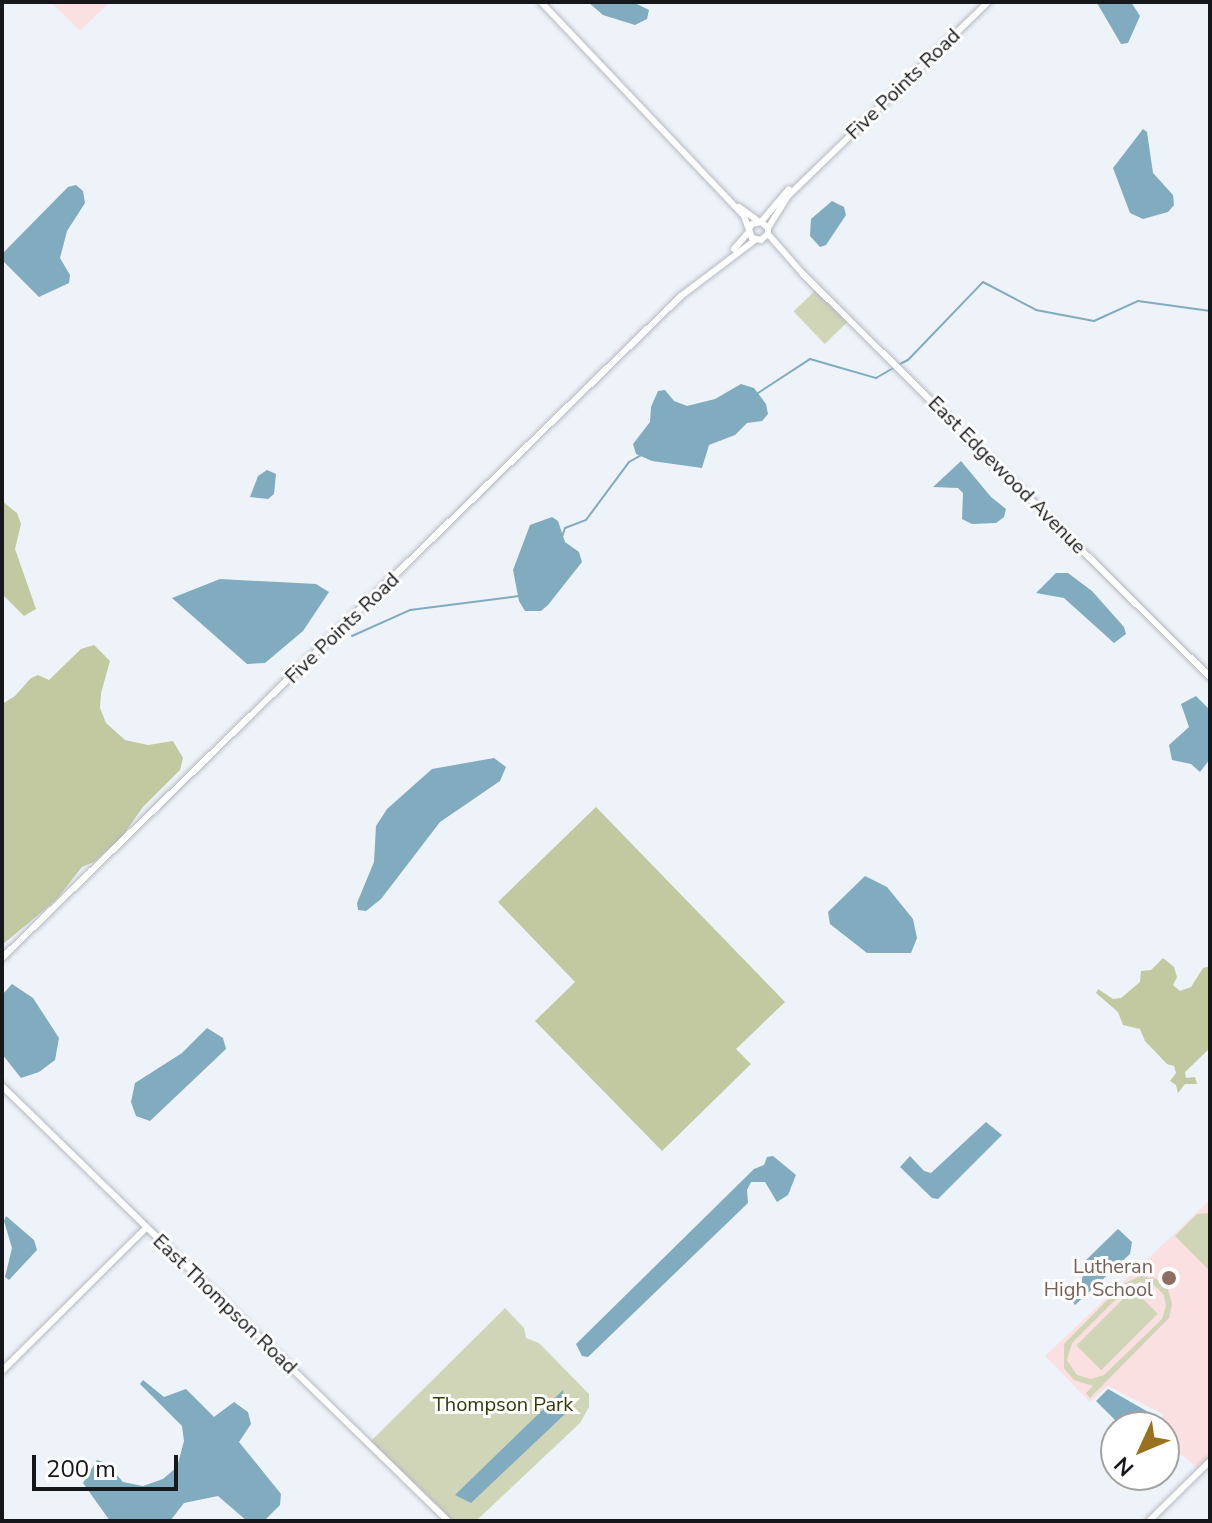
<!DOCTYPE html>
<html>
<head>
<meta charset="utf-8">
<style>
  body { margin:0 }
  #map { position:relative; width:1212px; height:1523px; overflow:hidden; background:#eef2f9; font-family:"Nunito Sans",sans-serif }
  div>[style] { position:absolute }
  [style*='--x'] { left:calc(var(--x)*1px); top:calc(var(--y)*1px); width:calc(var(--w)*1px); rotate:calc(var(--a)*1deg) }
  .education>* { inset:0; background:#fbe0e1 }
  .green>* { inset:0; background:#d0d5b8; transform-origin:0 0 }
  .forest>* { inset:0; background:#c2c9a1 }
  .water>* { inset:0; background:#81abbf }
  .stream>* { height:2px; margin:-1px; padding:0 1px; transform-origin:1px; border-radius:1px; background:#81abbf }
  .roads { filter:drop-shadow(0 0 2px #b6b9c0) drop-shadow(0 0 2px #b6b9c0) }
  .tertiary>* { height:6px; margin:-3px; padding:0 3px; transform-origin:3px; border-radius:3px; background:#fff }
  .secondary>* { height:6px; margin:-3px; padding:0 3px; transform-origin:3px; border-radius:3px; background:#fff }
  .dots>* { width:22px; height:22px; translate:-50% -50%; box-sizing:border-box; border:4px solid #fff; border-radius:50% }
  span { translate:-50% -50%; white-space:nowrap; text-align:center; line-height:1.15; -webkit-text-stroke:6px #fff; paint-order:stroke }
  .street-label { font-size:20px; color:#16171a }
  .education-label { font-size:20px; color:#785e54 }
  .right { translate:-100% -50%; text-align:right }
  .park-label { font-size:20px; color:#343909 }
  .frame { position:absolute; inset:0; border:4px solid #16171a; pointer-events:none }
  .north { position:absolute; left:1100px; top:1411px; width:80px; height:80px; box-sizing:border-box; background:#fff; border:2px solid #a2a2a3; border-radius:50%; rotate:226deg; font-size:22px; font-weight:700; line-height:32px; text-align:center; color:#16171a }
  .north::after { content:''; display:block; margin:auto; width:28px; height:36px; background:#9a721e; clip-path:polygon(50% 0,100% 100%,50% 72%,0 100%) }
  .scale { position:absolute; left:32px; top:1455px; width:146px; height:36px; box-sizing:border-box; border:4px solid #16171a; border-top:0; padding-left:10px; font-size:24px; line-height:28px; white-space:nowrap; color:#16171a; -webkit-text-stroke:6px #fff; paint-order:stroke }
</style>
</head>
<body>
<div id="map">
  <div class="education">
    <i style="clip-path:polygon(51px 2px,110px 2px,80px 31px)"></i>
    <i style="clip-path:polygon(1210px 1200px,1210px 1461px,1200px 1471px,1185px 1457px,1164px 1448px,1163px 1414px,1108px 1386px,1090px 1402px,1045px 1356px)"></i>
  </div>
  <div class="green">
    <i style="left:818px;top:288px;width:45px;height:34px;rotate:46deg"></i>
    <i style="clip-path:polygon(1210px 1213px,1210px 1271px,1175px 1236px,1197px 1214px)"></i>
    <i style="clip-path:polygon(evenodd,1141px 1276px,1156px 1279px,1168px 1289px,1172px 1304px,1169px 1318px,1090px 1398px,1086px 1393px,1093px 1386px,1074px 1380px,1064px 1368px,1064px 1344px,1123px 1284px,1141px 1276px,1140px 1282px,1154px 1285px,1164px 1295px,1166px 1306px,1162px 1319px,1104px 1375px,1091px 1379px,1077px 1375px,1067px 1360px,1072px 1343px,1127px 1288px,1140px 1282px)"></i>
    <i style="left:1133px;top:1289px;width:35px;height:80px;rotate:45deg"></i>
    <i style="clip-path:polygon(505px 1308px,524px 1328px,526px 1338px,539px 1343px,589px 1394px,589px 1407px,580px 1423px,476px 1521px,448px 1521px,369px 1443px)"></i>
  </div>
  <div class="forest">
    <i style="clip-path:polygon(2px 501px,17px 513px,21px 524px,15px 549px,36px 609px,24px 616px,2px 594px)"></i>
    <i style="clip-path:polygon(94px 645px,110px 661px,101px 693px,100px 708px,106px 723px,125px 740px,148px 745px,173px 741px,183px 758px,180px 770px,143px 807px,121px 838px,94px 862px,82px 867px,56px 900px,2px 945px,2px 704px,15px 696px,31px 678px,38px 675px,49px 680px,81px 649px)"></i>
    <i style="clip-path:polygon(596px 807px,785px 1002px,736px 1049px,751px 1064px,662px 1151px,535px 1021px,575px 982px,498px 902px)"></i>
    <i style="clip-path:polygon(1163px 958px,1174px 967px,1177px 977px,1173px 985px,1180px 991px,1191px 987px,1203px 968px,1210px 966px,1210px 1048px,1185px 1072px,1186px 1078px,1195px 1077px,1197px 1084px,1185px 1084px,1178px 1093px,1176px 1085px,1170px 1081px,1176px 1073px,1174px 1066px,1167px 1064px,1145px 1041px,1140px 1029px,1123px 1025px,1118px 1012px,1096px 993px,1098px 989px,1113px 999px,1121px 998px,1140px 982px,1141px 971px,1151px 970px)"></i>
  </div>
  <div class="water">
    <i style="clip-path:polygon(588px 2px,633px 2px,649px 10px,647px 19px,635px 25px,603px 15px)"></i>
    <i style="clip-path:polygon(1131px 2px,1140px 16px,1128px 43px,1121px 44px,1097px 3px)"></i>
    <i style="clip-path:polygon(1143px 129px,1147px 132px,1153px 173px,1173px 195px,1174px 205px,1168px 212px,1143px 219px,1130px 213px,1113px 168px)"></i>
    <i style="clip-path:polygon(76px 185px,83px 191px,85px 203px,67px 231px,60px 258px,70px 275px,69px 283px,39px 297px,3px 261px,3px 253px,68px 187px)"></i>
    <i style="clip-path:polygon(832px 201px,844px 207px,846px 215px,826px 245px,820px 247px,810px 236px,811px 219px)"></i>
    <i style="clip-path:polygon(741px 384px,754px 388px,766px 404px,768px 414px,762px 421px,747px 423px,735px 435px,709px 445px,702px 468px,652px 461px,636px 454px,633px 444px,650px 422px,651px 407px,658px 391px,665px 390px,674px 401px,687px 406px,715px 399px)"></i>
    <i style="clip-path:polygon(961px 461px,991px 497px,1006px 509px,1004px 517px,996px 523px,972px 524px,962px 519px,963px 493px,958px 488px,933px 487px)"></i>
    <i style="clip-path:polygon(267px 470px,276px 474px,274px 494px,268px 499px,250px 497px,258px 476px)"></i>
    <i style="clip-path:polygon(552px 517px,558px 521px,565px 542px,579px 552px,582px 562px,548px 605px,541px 611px,525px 611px,519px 601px,513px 570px,530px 525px)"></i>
    <i style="clip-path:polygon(1056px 573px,1068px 573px,1092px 591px,1124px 627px,1126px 634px,1114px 643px,1064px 598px,1036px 593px)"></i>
    <i style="clip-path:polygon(220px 579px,316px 584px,329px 592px,303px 631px,265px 663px,247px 664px,172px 598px)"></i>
    <i style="clip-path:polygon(1196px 696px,1210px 710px,1210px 759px,1200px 772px,1191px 764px,1172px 760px,1169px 745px,1189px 727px,1181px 704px)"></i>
    <i style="clip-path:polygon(494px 758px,506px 767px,500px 781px,440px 822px,381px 899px,366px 911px,358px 910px,357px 903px,374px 862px,376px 826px,387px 809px,432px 769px)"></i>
    <i style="clip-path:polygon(865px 876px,887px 887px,913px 919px,917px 938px,911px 953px,867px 953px,830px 924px,828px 912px)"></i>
    <i style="clip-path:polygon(12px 984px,33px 998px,59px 1038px,55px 1060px,39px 1072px,21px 1078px,2px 1054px,2px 995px)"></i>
    <i style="clip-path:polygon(207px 1028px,223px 1038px,226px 1049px,150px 1121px,136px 1116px,131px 1102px,135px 1083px,182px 1053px)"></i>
    <i style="clip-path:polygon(986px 1122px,1002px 1135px,938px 1199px,932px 1198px,900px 1167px,910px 1156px,924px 1171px,931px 1173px)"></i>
    <i style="clip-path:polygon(773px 1156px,796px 1175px,788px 1195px,777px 1202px,765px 1182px,751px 1182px,747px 1190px,748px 1203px,588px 1357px,582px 1356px,576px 1344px,754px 1169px,764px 1165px,767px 1157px)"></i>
    <i style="clip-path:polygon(6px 1216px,34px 1240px,37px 1250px,9px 1280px,5px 1277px,12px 1248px,4px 1221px)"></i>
    <i style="clip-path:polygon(1118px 1229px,1132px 1242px,1130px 1254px,1075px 1305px,1072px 1301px,1081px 1284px,1086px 1260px)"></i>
    <i style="clip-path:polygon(143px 1380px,164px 1397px,186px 1389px,214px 1417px,234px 1402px,248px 1412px,251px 1424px,239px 1442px,281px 1494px,280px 1505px,264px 1521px,247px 1521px,218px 1496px,184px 1503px,170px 1521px,110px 1521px,83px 1483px,97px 1460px,106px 1463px,123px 1482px,143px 1486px,163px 1479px,177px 1467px,184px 1441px,182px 1426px,140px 1384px)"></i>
    <i style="clip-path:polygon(1108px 1389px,1157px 1417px,1155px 1427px,1122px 1427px,1096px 1401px)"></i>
    <i style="clip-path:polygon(563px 1390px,565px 1414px,471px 1503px,455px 1495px)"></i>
  </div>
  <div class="stream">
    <i style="--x:898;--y:365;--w:11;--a:-27"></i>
    <i style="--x:908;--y:360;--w:108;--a:-46.1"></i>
    <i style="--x:983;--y:282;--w:60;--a:27.8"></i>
    <i style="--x:1036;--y:310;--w:59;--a:10.7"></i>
    <i style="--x:1094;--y:321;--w:48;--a:-24.4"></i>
    <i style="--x:1138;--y:301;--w:73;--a:7.9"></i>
    <i style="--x:755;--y:395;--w:66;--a:-33.2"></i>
    <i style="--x:810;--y:359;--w:69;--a:16.1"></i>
    <i style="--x:876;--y:378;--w:20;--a:-30"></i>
    <i style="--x:562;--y:537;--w:9;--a:-72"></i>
    <i style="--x:565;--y:528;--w:22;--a:-21"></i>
    <i style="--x:586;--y:520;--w:72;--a:-53.4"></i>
    <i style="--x:629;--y:462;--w:13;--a:-29"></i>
    <i style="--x:352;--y:636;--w:64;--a:-24.1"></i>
    <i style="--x:410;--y:610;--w:110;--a:-7.3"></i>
  </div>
  <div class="roads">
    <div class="tertiary">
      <i style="--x:761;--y:222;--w:43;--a:-49.7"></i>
      <i style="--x:768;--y:228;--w:39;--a:-58"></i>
      <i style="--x:789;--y:195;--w:277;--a:-44.1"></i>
      <i style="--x:734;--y:249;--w:23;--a:-49"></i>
      <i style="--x:2;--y:958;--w:948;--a:-44.27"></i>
      <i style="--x:681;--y:296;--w:93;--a:-37.1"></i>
      <i style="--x:2;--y:1371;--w:203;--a:-44.8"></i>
    </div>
    <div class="secondary">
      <i style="--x:541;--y:2;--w:295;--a:46.5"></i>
      <i style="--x:744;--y:216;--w:23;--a:70"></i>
      <i style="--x:752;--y:238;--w:9;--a:13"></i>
      <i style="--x:761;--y:240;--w:9;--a:-41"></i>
      <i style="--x:768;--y:234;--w:6;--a:-90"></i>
      <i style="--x:768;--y:228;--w:9;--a:-139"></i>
      <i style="--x:761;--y:222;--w:9;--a:167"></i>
      <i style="--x:752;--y:224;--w:6;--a:121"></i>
      <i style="--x:739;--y:207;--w:24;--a:36"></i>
      <i style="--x:768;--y:234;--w:53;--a:48.8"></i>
      <i style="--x:803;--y:274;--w:573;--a:44.72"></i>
      <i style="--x:2;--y:1086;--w:623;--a:44.28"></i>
      <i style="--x:1149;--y:1521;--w:86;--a:-44.5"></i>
    </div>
  </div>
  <div class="dots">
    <i style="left:1169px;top:1278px;background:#8d6e63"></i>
  </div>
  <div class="street-label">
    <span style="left:903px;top:84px;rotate:-44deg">Five Points Road</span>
    <span style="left:1007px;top:475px;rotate:45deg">East Edgewood Avenue</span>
    <span style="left:342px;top:628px;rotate:-44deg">Five Points Road</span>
    <span style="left:225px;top:1304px;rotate:44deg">East Thompson Road</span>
  </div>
  <div class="education-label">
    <span class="right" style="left:1153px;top:1278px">Lutheran<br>High School</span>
  </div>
  <div class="park-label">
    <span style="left:503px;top:1404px">Thompson Park</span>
  </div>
  <div class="frame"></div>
  <div class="north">N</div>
  <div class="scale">200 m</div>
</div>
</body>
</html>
